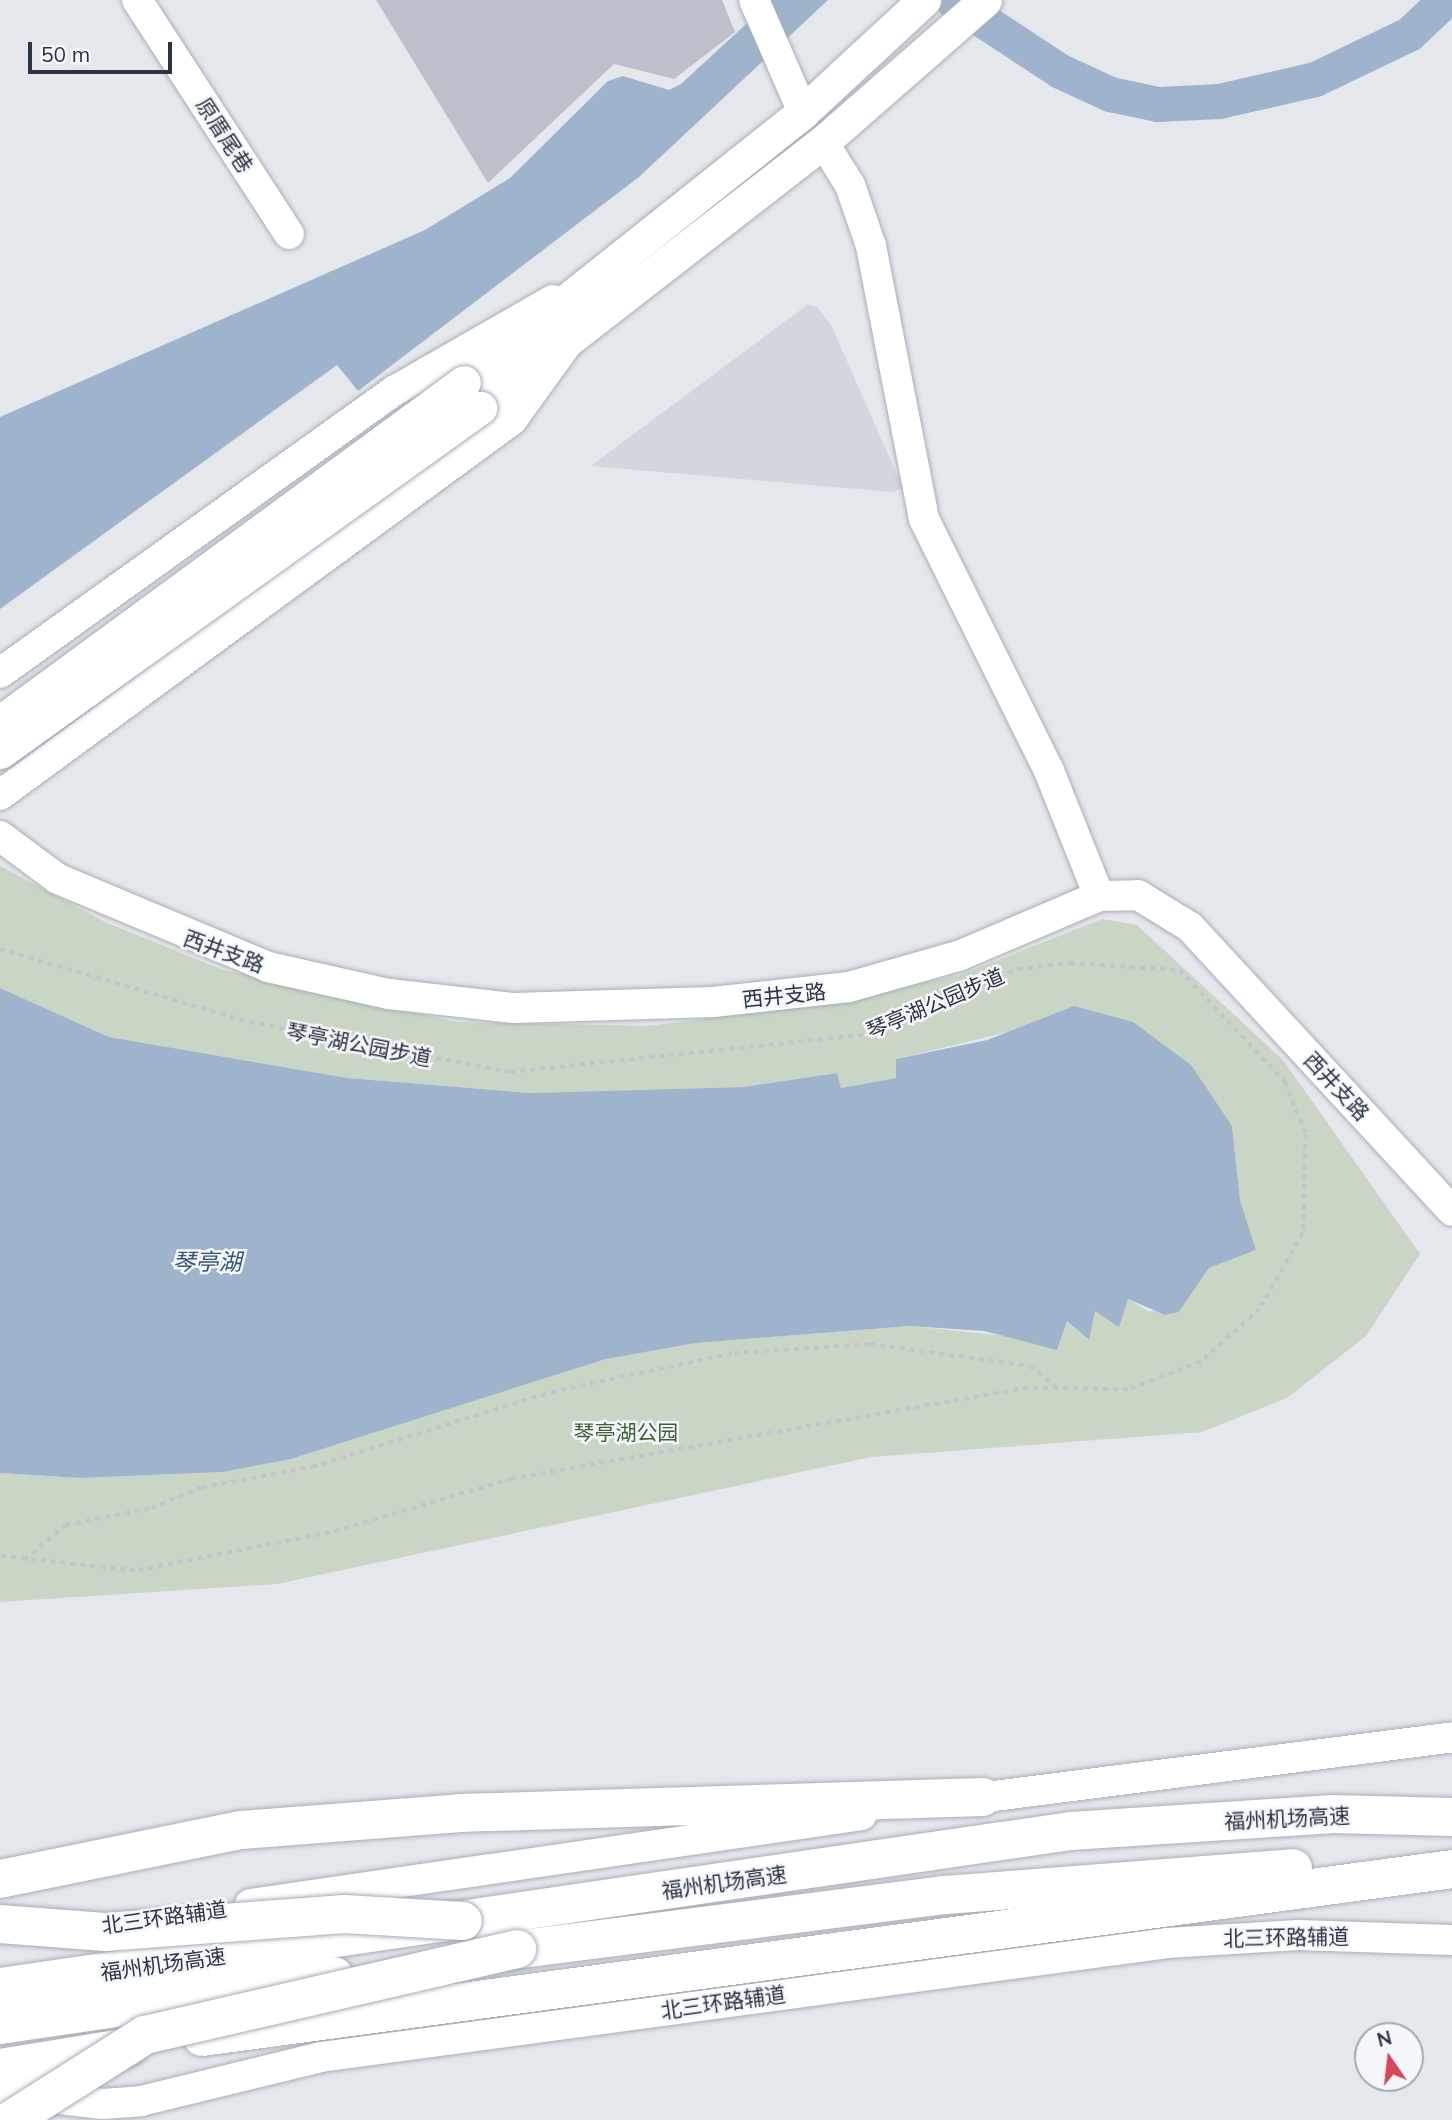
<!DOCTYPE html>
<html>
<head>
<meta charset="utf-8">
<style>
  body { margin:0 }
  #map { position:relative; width:1452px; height:2120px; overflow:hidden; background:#e4e7ec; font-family:Mulish,"Noto Sans SC",sans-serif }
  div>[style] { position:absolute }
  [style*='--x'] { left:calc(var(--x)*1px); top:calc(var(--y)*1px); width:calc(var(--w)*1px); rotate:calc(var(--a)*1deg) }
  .built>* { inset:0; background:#d2d6de }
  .green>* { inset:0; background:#c9d6c5 }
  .water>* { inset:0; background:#9fb4cc }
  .river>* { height:35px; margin:-17.5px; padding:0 17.5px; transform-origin:17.5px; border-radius:17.5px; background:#9fb4cc }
  .building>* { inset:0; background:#bbc0ca }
  .path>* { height:3.5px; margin-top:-1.75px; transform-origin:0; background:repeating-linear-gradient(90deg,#c2c5cb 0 5px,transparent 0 10px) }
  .roads { filter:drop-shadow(0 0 2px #a9aeb7) drop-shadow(0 0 2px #a9aeb7) }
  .secondary>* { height:30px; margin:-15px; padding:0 15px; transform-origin:15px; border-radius:15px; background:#fff }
  .primary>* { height:33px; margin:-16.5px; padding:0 16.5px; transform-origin:16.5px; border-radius:16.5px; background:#fff }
  .highway>* { height:38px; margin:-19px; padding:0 19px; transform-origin:19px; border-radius:19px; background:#fff }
  .bridges { filter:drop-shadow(0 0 2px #a3abb8) drop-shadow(0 0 2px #a3abb8) }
  .primary-bridge>* { height:33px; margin:-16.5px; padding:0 16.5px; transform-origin:16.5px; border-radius:16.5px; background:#fff }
  .highway-bridge>* { height:38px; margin:-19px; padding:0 19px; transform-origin:19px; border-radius:19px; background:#fff }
  span { translate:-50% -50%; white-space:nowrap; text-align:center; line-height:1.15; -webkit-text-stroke:5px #f4f6f9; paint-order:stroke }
  .street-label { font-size:21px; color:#2b3445 }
  .park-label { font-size:21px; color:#3f6138 }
  .water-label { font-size:23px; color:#34527a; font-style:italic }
  .north { position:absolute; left:1354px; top:2022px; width:70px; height:70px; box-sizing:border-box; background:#f4f6f9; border:2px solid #a4a8b1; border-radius:50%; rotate:346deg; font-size:19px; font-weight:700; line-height:28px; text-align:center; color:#2b3445 }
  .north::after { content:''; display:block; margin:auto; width:24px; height:32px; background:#d1495b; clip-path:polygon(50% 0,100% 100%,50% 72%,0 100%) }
  .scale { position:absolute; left:28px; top:42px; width:144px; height:32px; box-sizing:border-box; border:4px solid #2b3445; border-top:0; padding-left:9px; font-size:21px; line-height:24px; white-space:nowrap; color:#2b3445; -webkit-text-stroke:5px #f4f6f9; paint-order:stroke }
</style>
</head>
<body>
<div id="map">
  <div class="built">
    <i style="clip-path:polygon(807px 305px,817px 307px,832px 327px,903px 488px,893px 492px,591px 466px)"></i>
  </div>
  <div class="green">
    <i style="clip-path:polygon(0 866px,105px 922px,223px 970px,456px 1022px,647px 1026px,807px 1007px,960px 975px,1102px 919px,1137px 925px,1283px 1060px,1420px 1254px,1366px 1336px,1287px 1398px,1202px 1432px,871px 1457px,277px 1584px,0 1602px,0 1473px,80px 1478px,223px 1472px,291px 1459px,606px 1359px,696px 1343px,910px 1326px,1017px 1337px,1067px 1321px,1088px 1340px,1095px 1311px,1128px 1299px,1148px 1311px,1179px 1312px,1209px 1268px,1256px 1250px,1240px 1200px,1232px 1125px,1020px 1029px,896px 1059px,896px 1078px,841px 1088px,837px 1073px,743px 1087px,530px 1093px,347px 1078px,109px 1037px,0 988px)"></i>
  </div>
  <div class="water">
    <i style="clip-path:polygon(772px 0,828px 0,639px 177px,358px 391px,337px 365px,0 609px,0 417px,425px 230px,510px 178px,608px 81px,623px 76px,669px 90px,681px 84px)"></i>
    <i style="clip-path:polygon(0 988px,109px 1037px,347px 1078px,530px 1093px,743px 1087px,837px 1073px,841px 1088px,896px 1078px,896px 1059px,987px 1040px,1074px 1006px,1133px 1022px,1191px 1065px,1232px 1126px,1240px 1200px,1256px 1250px,1209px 1268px,1179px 1312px,1165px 1315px,1128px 1299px,1119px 1327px,1095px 1311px,1089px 1340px,1067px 1321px,1057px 1350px,984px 1331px,910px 1326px,696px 1343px,606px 1359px,291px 1459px,223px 1472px,80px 1478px,0 1473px)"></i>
  </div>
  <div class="river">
    <i style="--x:952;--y:0;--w:129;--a:33.3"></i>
    <i style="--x:1060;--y:71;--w:55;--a:24.7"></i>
    <i style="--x:1110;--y:94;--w:49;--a:11.8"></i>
    <i style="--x:1158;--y:104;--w:61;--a:-2.8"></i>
    <i style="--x:1219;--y:101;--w:98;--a:-12.9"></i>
    <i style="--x:1315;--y:79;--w:104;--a:-25.6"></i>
    <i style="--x:1409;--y:34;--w:50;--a:-43.4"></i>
  </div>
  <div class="building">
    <i style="clip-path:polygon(376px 0,722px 0,735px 32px,674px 79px,614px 64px,488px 183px)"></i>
  </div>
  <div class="path">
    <i style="--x:0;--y:949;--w:260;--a:16.3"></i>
    <i style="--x:250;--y:1022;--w:265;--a:10.9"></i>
    <i style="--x:510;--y:1072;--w:363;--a:-6"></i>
    <i style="--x:871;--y:1034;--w:161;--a:-23.9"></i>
    <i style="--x:1018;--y:969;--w:52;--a:-6.6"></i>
    <i style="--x:1070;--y:963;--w:110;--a:3.6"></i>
    <i style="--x:1180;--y:970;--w:154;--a:46.8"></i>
    <i style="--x:1285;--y:1082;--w:56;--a:68"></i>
    <i style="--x:1306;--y:1134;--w:99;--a:91.7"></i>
    <i style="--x:1303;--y:1233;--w:87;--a:119.5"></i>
    <i style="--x:1260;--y:1309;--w:79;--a:138.1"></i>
    <i style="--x:1201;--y:1362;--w:78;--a:159"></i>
    <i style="--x:1128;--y:1390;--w:100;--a:-178.9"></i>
    <i style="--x:1028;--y:1388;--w:524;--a:170"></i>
    <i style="--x:512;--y:1479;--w:190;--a:163.5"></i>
    <i style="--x:330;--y:1533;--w:199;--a:169"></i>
    <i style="--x:135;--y:1571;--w:136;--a:-173.7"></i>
    <i style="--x:24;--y:1560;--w:55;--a:-39.8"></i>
    <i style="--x:66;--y:1525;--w:87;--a:-11.3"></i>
    <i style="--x:151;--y:1508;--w:55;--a:-22.4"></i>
    <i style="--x:202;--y:1487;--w:112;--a:-10.3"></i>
    <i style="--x:312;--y:1467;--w:250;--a:-17.4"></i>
    <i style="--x:551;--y:1392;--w:187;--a:-12"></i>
    <i style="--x:734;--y:1353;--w:136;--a:-3.8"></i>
    <i style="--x:870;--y:1344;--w:162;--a:7.8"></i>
    <i style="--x:1030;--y:1366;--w:34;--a:38"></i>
  </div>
  <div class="roads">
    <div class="secondary">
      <i style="--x:137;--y:0;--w:279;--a:57"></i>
      <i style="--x:754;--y:0;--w:122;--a:66.4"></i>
      <i style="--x:823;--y:142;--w:51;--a:57.9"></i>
      <i style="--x:850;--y:185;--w:65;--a:71"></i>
      <i style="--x:871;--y:246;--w:278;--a:79"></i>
      <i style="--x:924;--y:519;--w:281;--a:63.6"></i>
      <i style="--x:1049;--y:771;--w:135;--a:68.2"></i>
      <i style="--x:0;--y:673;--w:485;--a:-35.6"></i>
      <i style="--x:394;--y:391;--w:183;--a:-29.8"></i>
      <i style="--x:0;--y:795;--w:635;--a:-36.22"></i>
      <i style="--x:512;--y:420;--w:92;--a:-54.2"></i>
      <i style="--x:0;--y:836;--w:72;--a:36.6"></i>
      <i style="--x:58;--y:879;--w:228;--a:22.7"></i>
      <i style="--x:268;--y:967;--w:124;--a:12.6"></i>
      <i style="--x:389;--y:994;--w:126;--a:6.4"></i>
      <i style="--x:514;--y:1008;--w:199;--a:-1.7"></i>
      <i style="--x:713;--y:1002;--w:137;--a:-6.3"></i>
      <i style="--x:849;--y:987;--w:116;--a:-15.9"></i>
      <i style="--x:961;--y:955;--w:150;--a:-23.1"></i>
      <i style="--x:1099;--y:896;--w:39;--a:-1"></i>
      <i style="--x:1138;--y:895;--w:61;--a:31.6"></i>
      <i style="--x:1190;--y:927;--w:386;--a:47.3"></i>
      <i style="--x:963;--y:1800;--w:493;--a:-7.3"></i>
      <i style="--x:250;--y:1904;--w:618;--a:-8.27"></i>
      <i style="--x:0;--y:2092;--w:103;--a:6.7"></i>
      <i style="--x:102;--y:2104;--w:39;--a:-4"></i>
      <i style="--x:141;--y:2101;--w:185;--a:-13.7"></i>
      <i style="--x:321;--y:2057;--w:854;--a:-7.67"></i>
      <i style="--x:1167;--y:1943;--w:131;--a:-3.5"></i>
      <i style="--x:1298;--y:1935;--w:154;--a:1.9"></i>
    </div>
    <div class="primary">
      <i style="--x:464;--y:382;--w:433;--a:-38.5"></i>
      <i style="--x:803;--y:112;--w:165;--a:-42.8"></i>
      <i style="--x:480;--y:408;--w:434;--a:-37.8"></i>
      <i style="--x:823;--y:142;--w:215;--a:-41.2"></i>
    </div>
    <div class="highway">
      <i style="--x:0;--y:1879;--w:246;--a:-11.5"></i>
      <i style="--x:241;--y:1830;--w:220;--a:-4.4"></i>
      <i style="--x:460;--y:1813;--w:523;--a:-1.75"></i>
      <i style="--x:483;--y:1954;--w:466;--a:-7.3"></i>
      <i style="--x:945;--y:1895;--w:349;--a:-4.4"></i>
      <i style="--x:0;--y:1987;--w:1082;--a:-8.29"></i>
      <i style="--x:1071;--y:1831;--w:263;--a:-3.7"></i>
      <i style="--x:1333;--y:1814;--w:119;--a:1.4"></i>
      <i style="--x:0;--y:2025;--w:338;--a:-8.3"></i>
      <i style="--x:202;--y:2037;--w:1261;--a:-7.65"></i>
      <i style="--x:0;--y:2068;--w:130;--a:-9.3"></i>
    </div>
  </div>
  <div class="bridges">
    <div class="primary-bridge">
      <i style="--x:0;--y:722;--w:575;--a:-36.23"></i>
      <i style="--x:0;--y:752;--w:591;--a:-35.63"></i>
    </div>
    <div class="highway-bridge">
      <i style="--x:0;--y:1924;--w:105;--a:4.4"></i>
      <i style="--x:105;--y:1932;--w:240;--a:-4.3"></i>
      <i style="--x:344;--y:1914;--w:119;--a:3.4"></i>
      <i style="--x:11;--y:2120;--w:159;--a:-32.4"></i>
      <i style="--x:145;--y:2035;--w:382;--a:-13"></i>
    </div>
  </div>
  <div class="street-label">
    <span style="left:225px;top:135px;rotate:57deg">原厝尾巷</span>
    <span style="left:224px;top:951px;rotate:20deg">西井支路</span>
    <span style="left:784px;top:995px;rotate:-6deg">西井支路</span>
    <span style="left:935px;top:1003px;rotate:-23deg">琴亭湖公园步道</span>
    <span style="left:359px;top:1044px;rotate:11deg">琴亭湖公园步道</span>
    <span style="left:1337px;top:1086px;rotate:47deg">西井支路</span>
    <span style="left:1287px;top:1818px;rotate:-3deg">福州机场高速</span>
    <span style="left:724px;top:1882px;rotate:-8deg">福州机场高速</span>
    <span style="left:164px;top:1917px;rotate:-8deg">北三环路辅道</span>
    <span style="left:1286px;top:1937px;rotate:-1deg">北三环路辅道</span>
    <span style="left:163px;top:1964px;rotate:-8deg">福州机场高速</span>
    <span style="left:723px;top:2002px;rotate:-8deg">北三环路辅道</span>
  </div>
  <div class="park-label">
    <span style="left:626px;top:1432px">琴亭湖公园</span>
  </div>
  <div class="water-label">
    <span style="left:207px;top:1262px">琴亭湖</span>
  </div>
  <div class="north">N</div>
  <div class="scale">50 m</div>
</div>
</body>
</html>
